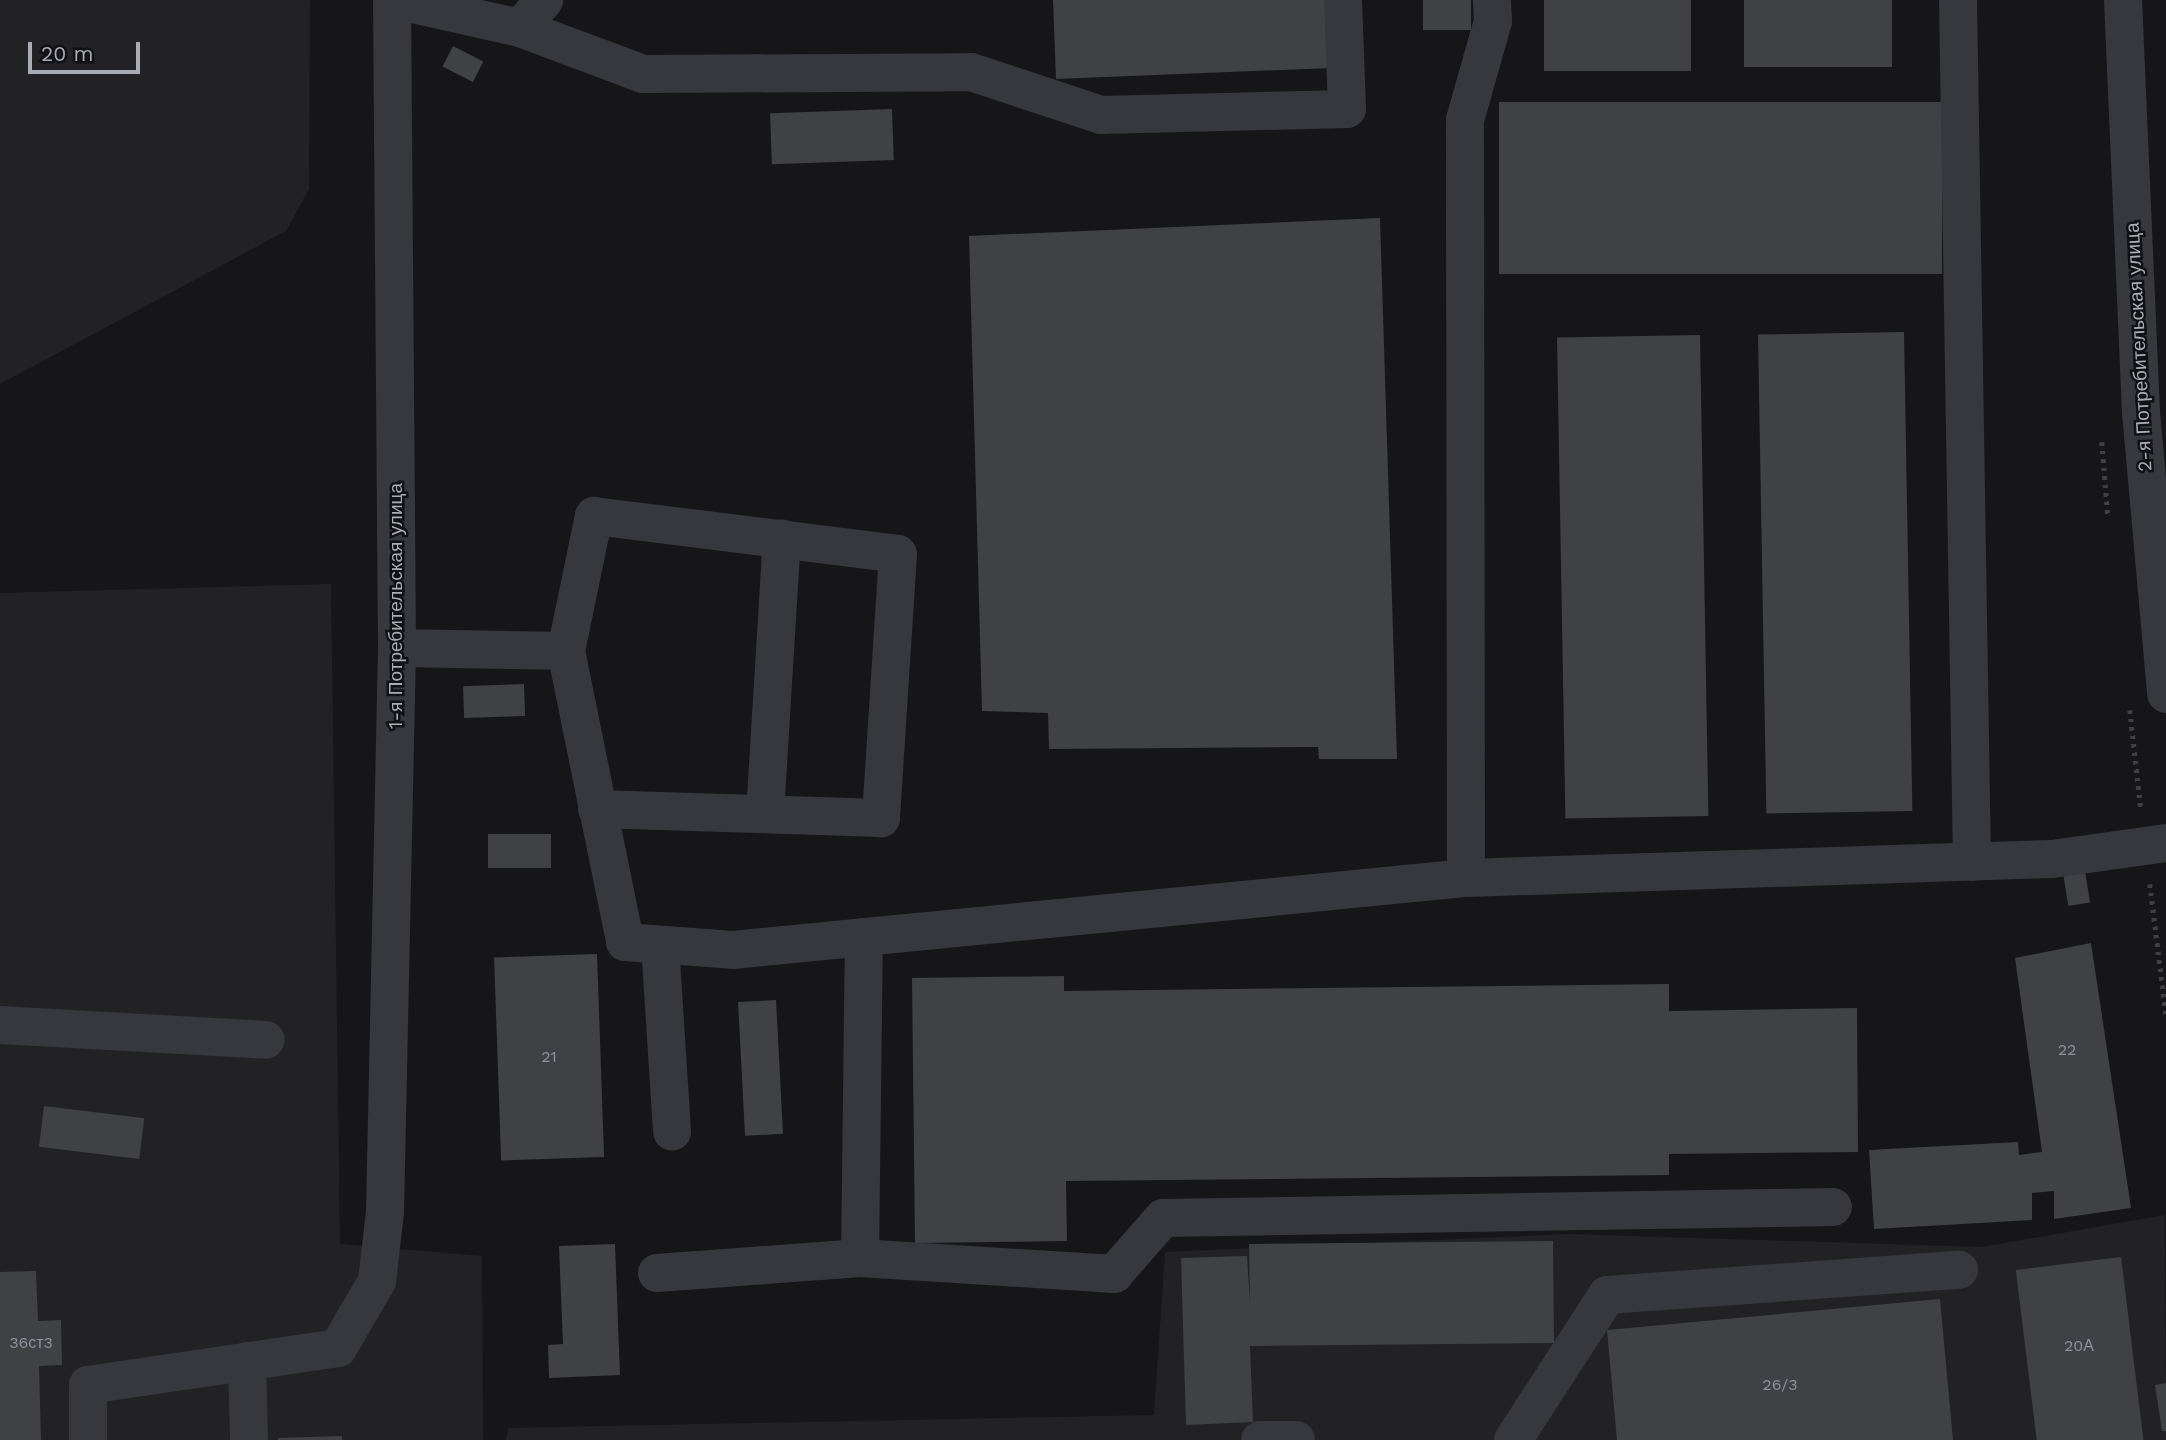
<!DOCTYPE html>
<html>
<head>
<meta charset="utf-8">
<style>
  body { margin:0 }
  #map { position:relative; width:2166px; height:1440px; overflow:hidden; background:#161618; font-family:"Work Sans",sans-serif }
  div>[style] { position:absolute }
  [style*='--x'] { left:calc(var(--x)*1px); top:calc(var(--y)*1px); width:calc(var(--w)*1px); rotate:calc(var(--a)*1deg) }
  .built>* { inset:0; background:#222225 }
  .building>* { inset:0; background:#404145; transform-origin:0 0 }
  .path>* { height:4.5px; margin-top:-2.25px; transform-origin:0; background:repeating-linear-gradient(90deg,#3d3f44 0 3.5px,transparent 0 8.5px) }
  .minor>* { height:38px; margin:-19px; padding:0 19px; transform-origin:19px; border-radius:19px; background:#37383d }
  span { translate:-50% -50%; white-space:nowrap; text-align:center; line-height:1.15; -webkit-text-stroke:5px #111113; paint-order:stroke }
  .number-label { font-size:16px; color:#8e929b }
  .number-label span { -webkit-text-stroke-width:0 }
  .street-label { font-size:19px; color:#a8adb8 }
  .scale { position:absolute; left:28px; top:42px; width:112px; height:32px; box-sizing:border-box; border:4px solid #a8adb8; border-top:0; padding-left:9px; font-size:21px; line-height:24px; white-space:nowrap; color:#a8adb8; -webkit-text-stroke:5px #111113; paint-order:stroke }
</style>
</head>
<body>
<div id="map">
  <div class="built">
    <i style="clip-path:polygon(0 0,310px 0,309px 189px,286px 231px,0 384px)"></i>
    <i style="clip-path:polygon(331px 584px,340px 1244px,482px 1256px,483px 1440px,0 1440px,0 593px)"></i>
    <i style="clip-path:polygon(2165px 1215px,2166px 1440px,506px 1440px,508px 1428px,1154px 1415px,1165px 1252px,1570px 1234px,1981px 1247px)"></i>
  </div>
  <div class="building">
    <i style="clip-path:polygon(1053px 0,1328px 0,1331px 68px,1056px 79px)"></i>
    <i style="left:1423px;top:0;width:48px;height:30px"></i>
    <i style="left:1544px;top:0;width:147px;height:71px"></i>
    <i style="left:1744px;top:0;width:148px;height:67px"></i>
    <i style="left:453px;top:46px;width:34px;height:23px;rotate:27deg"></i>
    <i style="left:1942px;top:102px;width:172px;height:443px;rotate:90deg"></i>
    <i style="left:892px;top:109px;width:51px;height:122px;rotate:88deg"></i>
    <i style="clip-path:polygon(1380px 218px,1397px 759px,1319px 759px,1318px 747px,1049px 749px,1048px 713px,982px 711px,969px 236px)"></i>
    <i style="left:1904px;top:332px;width:479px;height:146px;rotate:89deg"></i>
    <i style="left:1700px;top:335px;width:481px;height:143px;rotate:89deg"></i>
    <i style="left:524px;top:684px;width:32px;height:61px;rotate:88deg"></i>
    <i style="left:488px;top:834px;width:63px;height:34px"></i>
    <i style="left:2085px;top:871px;width:32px;height:22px;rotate:81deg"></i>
    <i style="clip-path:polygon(2091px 943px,2131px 1208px,2054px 1219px,2054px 1191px,2032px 1193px,2032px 1220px,1874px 1229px,1869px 1150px,2018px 1142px,2019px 1155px,2042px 1152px,2015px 958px)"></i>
    <i style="left:597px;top:954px;width:203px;height:103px;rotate:88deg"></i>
    <i style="clip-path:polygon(1064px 976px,1064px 991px,1669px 984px,1669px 1011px,1857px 1008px,1858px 1152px,1669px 1154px,1669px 1175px,1066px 1181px,1067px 1241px,915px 1243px,912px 978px)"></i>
    <i style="left:776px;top:1000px;width:134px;height:38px;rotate:87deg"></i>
    <i style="left:44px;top:1106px;width:101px;height:41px;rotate:7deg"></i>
    <i style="clip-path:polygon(1553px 1241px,1554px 1343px,1250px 1346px,1253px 1422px,1186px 1425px,1181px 1258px,1247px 1256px,1250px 1303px,1249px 1244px)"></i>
    <i style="clip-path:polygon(615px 1244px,620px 1375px,549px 1378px,548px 1345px,563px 1344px,559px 1246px)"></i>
    <i style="left:2121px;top:1257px;width:184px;height:106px;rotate:83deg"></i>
    <i style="clip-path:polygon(36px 1271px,38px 1321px,61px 1320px,62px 1365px,39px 1366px,41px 1440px,0 1440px,0 1272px)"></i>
    <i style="clip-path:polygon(1940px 1299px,1953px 1440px,1617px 1440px,1607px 1330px)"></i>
    <i style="clip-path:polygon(2166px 1383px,2166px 1431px,2162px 1431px,2155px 1385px)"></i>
    <i style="clip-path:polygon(342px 1436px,342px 1440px,278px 1440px,278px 1438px)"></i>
  </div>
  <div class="path">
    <i style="--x:2102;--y:442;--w:75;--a:85.4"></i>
    <i style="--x:2130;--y:710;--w:100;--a:83.7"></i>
    <i style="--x:2150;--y:884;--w:132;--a:83"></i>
  </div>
  <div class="minor">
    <i style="--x:395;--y:0;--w:128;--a:12.6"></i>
    <i style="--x:520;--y:28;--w:131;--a:20.5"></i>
    <i style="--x:643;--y:74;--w:328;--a:-0.3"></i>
    <i style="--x:971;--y:72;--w:137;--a:18.3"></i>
    <i style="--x:1101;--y:115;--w:246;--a:-1.4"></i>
    <i style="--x:1347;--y:109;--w:109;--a:-92.1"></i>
    <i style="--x:1958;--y:0;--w:862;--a:89.07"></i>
    <i style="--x:2123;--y:0;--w:412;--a:87.5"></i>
    <i style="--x:2141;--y:412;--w:283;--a:84.9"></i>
    <i style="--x:520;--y:28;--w:37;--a:-49"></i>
    <i style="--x:397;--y:648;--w:169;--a:1"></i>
    <i style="--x:566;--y:651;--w:297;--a:78.5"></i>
    <i style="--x:625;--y:942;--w:108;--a:4.2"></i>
    <i style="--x:733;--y:950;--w:737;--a:-5.61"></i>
    <i style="--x:1466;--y:878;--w:586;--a:-1.86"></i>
    <i style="--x:2052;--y:859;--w:115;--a:-8"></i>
    <i style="--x:566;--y:651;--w:138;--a:-78.3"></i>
    <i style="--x:594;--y:516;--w:306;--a:7.1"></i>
    <i style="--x:898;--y:554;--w:265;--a:93.7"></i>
    <i style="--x:881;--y:818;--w:284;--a:-178.2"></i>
    <i style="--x:765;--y:814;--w:276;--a:-86.5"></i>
    <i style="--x:1466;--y:878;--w:758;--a:-90.08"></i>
    <i style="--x:1465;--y:120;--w:103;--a:-74.2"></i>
    <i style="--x:1493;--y:21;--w:21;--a:-93"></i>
    <i style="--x:660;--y:945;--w:187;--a:86.3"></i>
    <i style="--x:0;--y:1025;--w:266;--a:3.2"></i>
    <i style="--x:860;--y:1258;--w:321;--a:-89.3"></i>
    <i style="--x:657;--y:1273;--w:204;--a:-4.2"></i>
    <i style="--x:860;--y:1258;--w:255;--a:3.6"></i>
    <i style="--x:1114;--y:1274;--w:74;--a:-48.8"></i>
    <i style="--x:1163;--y:1218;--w:670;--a:-0.94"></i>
    <i style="--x:247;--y:1361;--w:79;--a:88.5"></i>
    <i style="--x:88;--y:1440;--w:55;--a:-90"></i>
    <i style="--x:88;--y:1385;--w:253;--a:-8.4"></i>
    <i style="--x:338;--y:1348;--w:78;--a:-59.8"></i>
    <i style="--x:377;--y:1281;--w:69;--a:-83.4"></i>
    <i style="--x:385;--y:1212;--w:564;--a:-88.78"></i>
    <i style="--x:397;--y:648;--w:648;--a:-90.44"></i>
    <i style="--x:1260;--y:1440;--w:36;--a:0"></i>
    <i style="--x:1513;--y:1440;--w:173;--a:-57"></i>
    <i style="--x:1607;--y:1295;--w:353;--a:-4.1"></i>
  </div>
  <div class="number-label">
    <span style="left:2067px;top:1050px">22</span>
    <span style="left:549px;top:1057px">21</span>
    <span style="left:31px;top:1343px">36ст3</span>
    <span style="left:2079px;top:1346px">20А</span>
    <span style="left:1780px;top:1385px">26/3</span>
  </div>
  <div class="street-label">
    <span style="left:2139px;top:347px;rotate:-93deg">2-я Потребительская улица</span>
    <span style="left:396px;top:606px;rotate:-90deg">1-я Потребительская улица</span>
  </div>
  <div class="scale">20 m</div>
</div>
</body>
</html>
